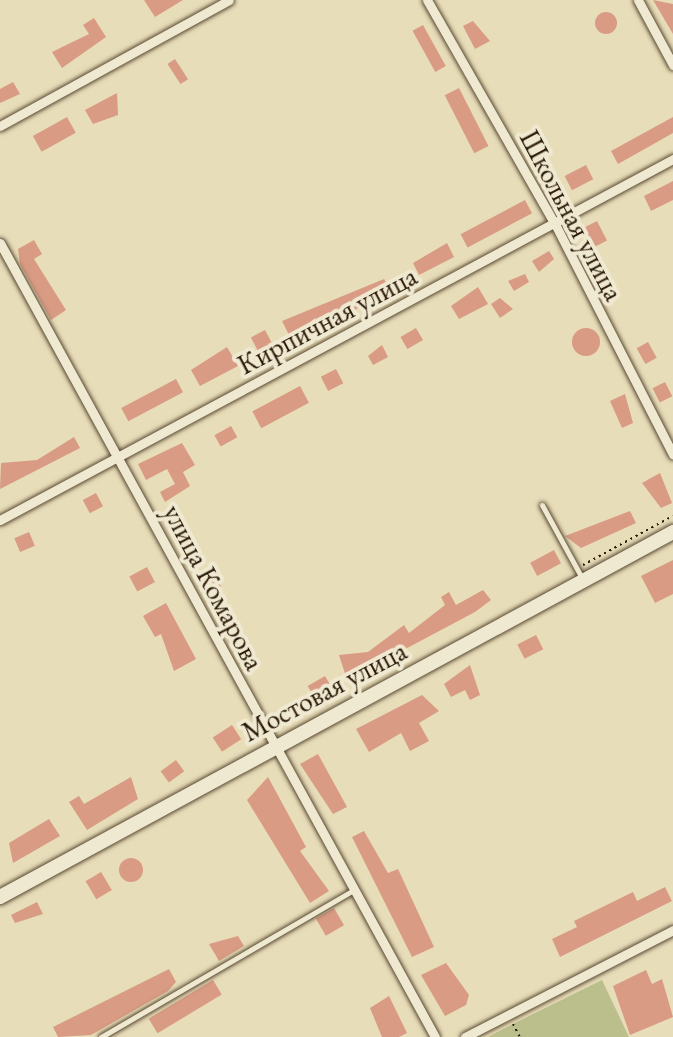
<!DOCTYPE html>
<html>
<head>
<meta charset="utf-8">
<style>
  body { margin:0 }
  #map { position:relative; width:673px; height:1037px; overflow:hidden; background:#e8ddb9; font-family:"EB Garamond",serif }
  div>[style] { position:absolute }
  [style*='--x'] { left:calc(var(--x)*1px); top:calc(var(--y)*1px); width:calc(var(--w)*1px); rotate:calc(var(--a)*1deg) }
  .green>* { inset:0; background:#bbbf8b }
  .building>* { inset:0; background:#d99b83; transform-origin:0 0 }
  .round { border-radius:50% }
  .path>* { height:2px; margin-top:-1px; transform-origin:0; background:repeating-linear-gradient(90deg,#281805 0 2px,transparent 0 6px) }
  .roads { filter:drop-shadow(0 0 2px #584932) drop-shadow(0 0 2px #584932) }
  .lane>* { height:5px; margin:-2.5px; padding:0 2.5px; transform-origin:2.5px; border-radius:2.5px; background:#f0e9d2 }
  .street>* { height:9px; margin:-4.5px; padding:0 4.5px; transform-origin:4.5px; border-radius:4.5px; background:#f0e9d2 }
  .secondary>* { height:14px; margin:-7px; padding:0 7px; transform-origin:7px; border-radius:7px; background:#f0e9d2 }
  span { translate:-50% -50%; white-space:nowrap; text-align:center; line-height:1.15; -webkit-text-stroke:8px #f0e9d2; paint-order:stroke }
  .street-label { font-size:28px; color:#281805 }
</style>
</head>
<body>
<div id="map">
  <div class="green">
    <i style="clip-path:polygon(602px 980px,629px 1037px,488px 1037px,513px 1024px)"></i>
  </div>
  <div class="building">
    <i style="clip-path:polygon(144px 0,183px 0,155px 17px)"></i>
    <i style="clip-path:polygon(653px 0,673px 4px,673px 34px)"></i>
    <i class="round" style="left:595px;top:12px;width:22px;height:22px"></i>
    <i style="clip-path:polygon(94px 18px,106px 37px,62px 68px,52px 52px,89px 34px,83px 25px)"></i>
    <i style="clip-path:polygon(473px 21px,490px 41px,475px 49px,463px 26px)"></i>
    <i style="left:423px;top:25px;width:47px;height:12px;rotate:61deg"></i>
    <i style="left:175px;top:59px;width:24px;height:9px;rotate:57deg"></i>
    <i style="clip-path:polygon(13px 82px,20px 94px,0 103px,0 89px)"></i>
    <i style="left:459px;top:88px;width:65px;height:16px;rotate:63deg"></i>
    <i style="clip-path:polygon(117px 93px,118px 115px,93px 124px,85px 110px)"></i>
    <i style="left:67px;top:117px;width:18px;height:39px;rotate:61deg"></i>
    <i style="clip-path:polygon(673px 117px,673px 133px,618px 164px,611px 151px)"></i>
    <i style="left:586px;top:165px;width:16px;height:24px;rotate:63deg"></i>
    <i style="clip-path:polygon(673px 181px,673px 200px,651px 211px,644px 196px)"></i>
    <i style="left:525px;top:200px;width:15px;height:73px;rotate:62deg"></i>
    <i style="left:597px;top:221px;width:22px;height:18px;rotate:63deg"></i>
    <i style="clip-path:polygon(34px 240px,42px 254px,34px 259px,66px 310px,51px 320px,20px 264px,18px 249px)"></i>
    <i style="clip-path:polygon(447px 243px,454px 257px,419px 275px,413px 263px)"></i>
    <i style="clip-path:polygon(549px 251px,554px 259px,539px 272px,532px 261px)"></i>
    <i style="clip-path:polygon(525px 274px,529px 282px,514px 291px,508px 281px)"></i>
    <i style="left:602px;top:275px;width:17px;height:12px;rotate:59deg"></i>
    <i style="clip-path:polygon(384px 279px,391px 291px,320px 328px,315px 318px,291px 339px,282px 321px)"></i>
    <i style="clip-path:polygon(478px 287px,488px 304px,459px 319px,451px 306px)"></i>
    <i style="clip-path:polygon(500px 298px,513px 309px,500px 318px,491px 304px)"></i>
    <i style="left:416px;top:328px;width:14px;height:18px;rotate:60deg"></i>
    <i class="round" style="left:572px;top:328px;width:28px;height:28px"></i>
    <i style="left:265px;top:330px;width:24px;height:16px;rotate:62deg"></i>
    <i style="left:648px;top:342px;width:18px;height:13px;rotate:61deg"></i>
    <i style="clip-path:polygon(382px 345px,388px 357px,373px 365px,368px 356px)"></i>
    <i style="clip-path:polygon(227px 347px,238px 366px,200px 386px,191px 370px)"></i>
    <i style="left:336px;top:369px;width:16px;height:17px;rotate:63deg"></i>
    <i style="left:176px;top:379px;width:15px;height:62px;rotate:62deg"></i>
    <i style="left:665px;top:382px;width:16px;height:14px;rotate:63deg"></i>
    <i style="left:300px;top:386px;width:19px;height:54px;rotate:62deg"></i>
    <i style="clip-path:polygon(625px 394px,633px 423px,622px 428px,610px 401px)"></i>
    <i style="left:231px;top:426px;width:13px;height:19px;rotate:61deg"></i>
    <i style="clip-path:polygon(74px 437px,80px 448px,0 489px,1px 463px,37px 460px)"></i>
    <i style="clip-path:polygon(182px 443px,195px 465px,183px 472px,190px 486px,165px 502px,160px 492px,175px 484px,167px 469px,146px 480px,138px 464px)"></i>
    <i style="clip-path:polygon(660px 473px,672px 503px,661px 508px,642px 483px)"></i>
    <i style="left:96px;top:493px;width:15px;height:15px;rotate:62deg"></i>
    <i style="clip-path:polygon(630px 511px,636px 523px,581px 548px,565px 536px)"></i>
    <i style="left:29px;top:532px;width:15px;height:16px;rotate:67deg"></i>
    <i style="left:189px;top:539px;width:17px;height:12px;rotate:62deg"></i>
    <i style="left:554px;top:550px;width:15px;height:27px;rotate:62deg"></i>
    <i style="clip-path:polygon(673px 560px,673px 594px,655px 603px,641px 576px)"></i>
    <i style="left:147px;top:567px;width:17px;height:20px;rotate:62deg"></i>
    <i style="left:212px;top:572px;width:17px;height:18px;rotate:57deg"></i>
    <i style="clip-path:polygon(483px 590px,491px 600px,475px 612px,347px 680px,339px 655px,368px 652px,404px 625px,409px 633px,445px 605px,441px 597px,449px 592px,456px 605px)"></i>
    <i style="clip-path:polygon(166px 603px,196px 659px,174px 671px,161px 634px,155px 637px,143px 616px)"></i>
    <i style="left:536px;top:635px;width:16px;height:21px;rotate:63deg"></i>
    <i style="clip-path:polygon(470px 665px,480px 695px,470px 700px,465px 690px,451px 697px,444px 684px)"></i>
    <i style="left:325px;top:676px;width:14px;height:20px;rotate:60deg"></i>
    <i style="clip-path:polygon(422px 695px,439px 711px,419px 723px,429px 741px,410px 751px,401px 733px,369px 752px,356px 729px)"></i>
    <i style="left:232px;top:725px;width:17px;height:23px;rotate:57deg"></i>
    <i style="clip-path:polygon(318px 754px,347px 807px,333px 814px,300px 764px)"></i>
    <i style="left:176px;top:760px;width:14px;height:19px;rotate:54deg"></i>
    <i style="clip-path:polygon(131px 777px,138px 799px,87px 830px,69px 802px,79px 796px,84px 804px)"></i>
    <i style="clip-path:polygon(268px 777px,306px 847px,300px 851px,329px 891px,310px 903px,247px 800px)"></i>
    <i style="clip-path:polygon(49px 819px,60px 836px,13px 863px,9px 843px)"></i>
    <i style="clip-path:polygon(364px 831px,388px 873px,398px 869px,434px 947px,412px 957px,352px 837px)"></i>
    <i class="round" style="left:119px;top:858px;width:24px;height:24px"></i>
    <i style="left:101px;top:872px;width:21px;height:18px;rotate:59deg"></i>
    <i style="clip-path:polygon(665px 887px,672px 901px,560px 957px,552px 939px,577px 927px,574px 921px,633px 892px,637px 901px)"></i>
    <i style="clip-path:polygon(37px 902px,43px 914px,15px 923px,11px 915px)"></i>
    <i style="left:334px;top:908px;width:20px;height:21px;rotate:60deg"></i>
    <i style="clip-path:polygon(238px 936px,244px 946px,219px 961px,209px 944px)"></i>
    <i style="clip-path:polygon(446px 963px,469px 995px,466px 1005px,445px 1016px,421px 975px)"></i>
    <i style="clip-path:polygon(169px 969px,176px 982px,168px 991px,91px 1035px,58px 1037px,53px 1027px)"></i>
    <i style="clip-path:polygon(646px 970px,652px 984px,662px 979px,673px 1017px,630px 1035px,613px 986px)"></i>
    <i style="left:213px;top:980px;width:17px;height:75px;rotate:59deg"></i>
    <i style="clip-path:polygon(389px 996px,407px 1033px,399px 1037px,382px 1037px,370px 1008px)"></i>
  </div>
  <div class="path">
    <i style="--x:583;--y:565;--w:102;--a:-28.6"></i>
    <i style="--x:513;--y:1024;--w:15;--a:62"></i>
  </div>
  <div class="roads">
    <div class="lane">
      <i style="--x:542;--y:505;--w:83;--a:61.3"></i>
      <i style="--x:101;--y:1037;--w:293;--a:-30.2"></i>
    </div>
    <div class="street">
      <i style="--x:427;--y:0;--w:258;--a:60.3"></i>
      <i style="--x:555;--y:224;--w:259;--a:62.9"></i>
      <i style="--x:638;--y:0;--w:74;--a:61.7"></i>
      <i style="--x:0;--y:126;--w:261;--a:-28.8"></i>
      <i style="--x:0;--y:243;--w:905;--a:61.28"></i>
      <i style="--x:0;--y:520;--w:764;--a:-28.21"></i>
      <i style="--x:465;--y:1037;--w:234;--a:-27.2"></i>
    </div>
    <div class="secondary">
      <i style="--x:0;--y:897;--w:766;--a:-28.47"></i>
    </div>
  </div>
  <div class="street-label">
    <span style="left:572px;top:215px;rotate:62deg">Школьная улица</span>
    <span style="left:327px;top:320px;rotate:-28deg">Кирпичная улица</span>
    <span style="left:214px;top:587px;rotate:62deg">улица Комарова</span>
    <span style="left:324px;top:691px;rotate:-28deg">Мостовая улица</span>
  </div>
</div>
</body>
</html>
